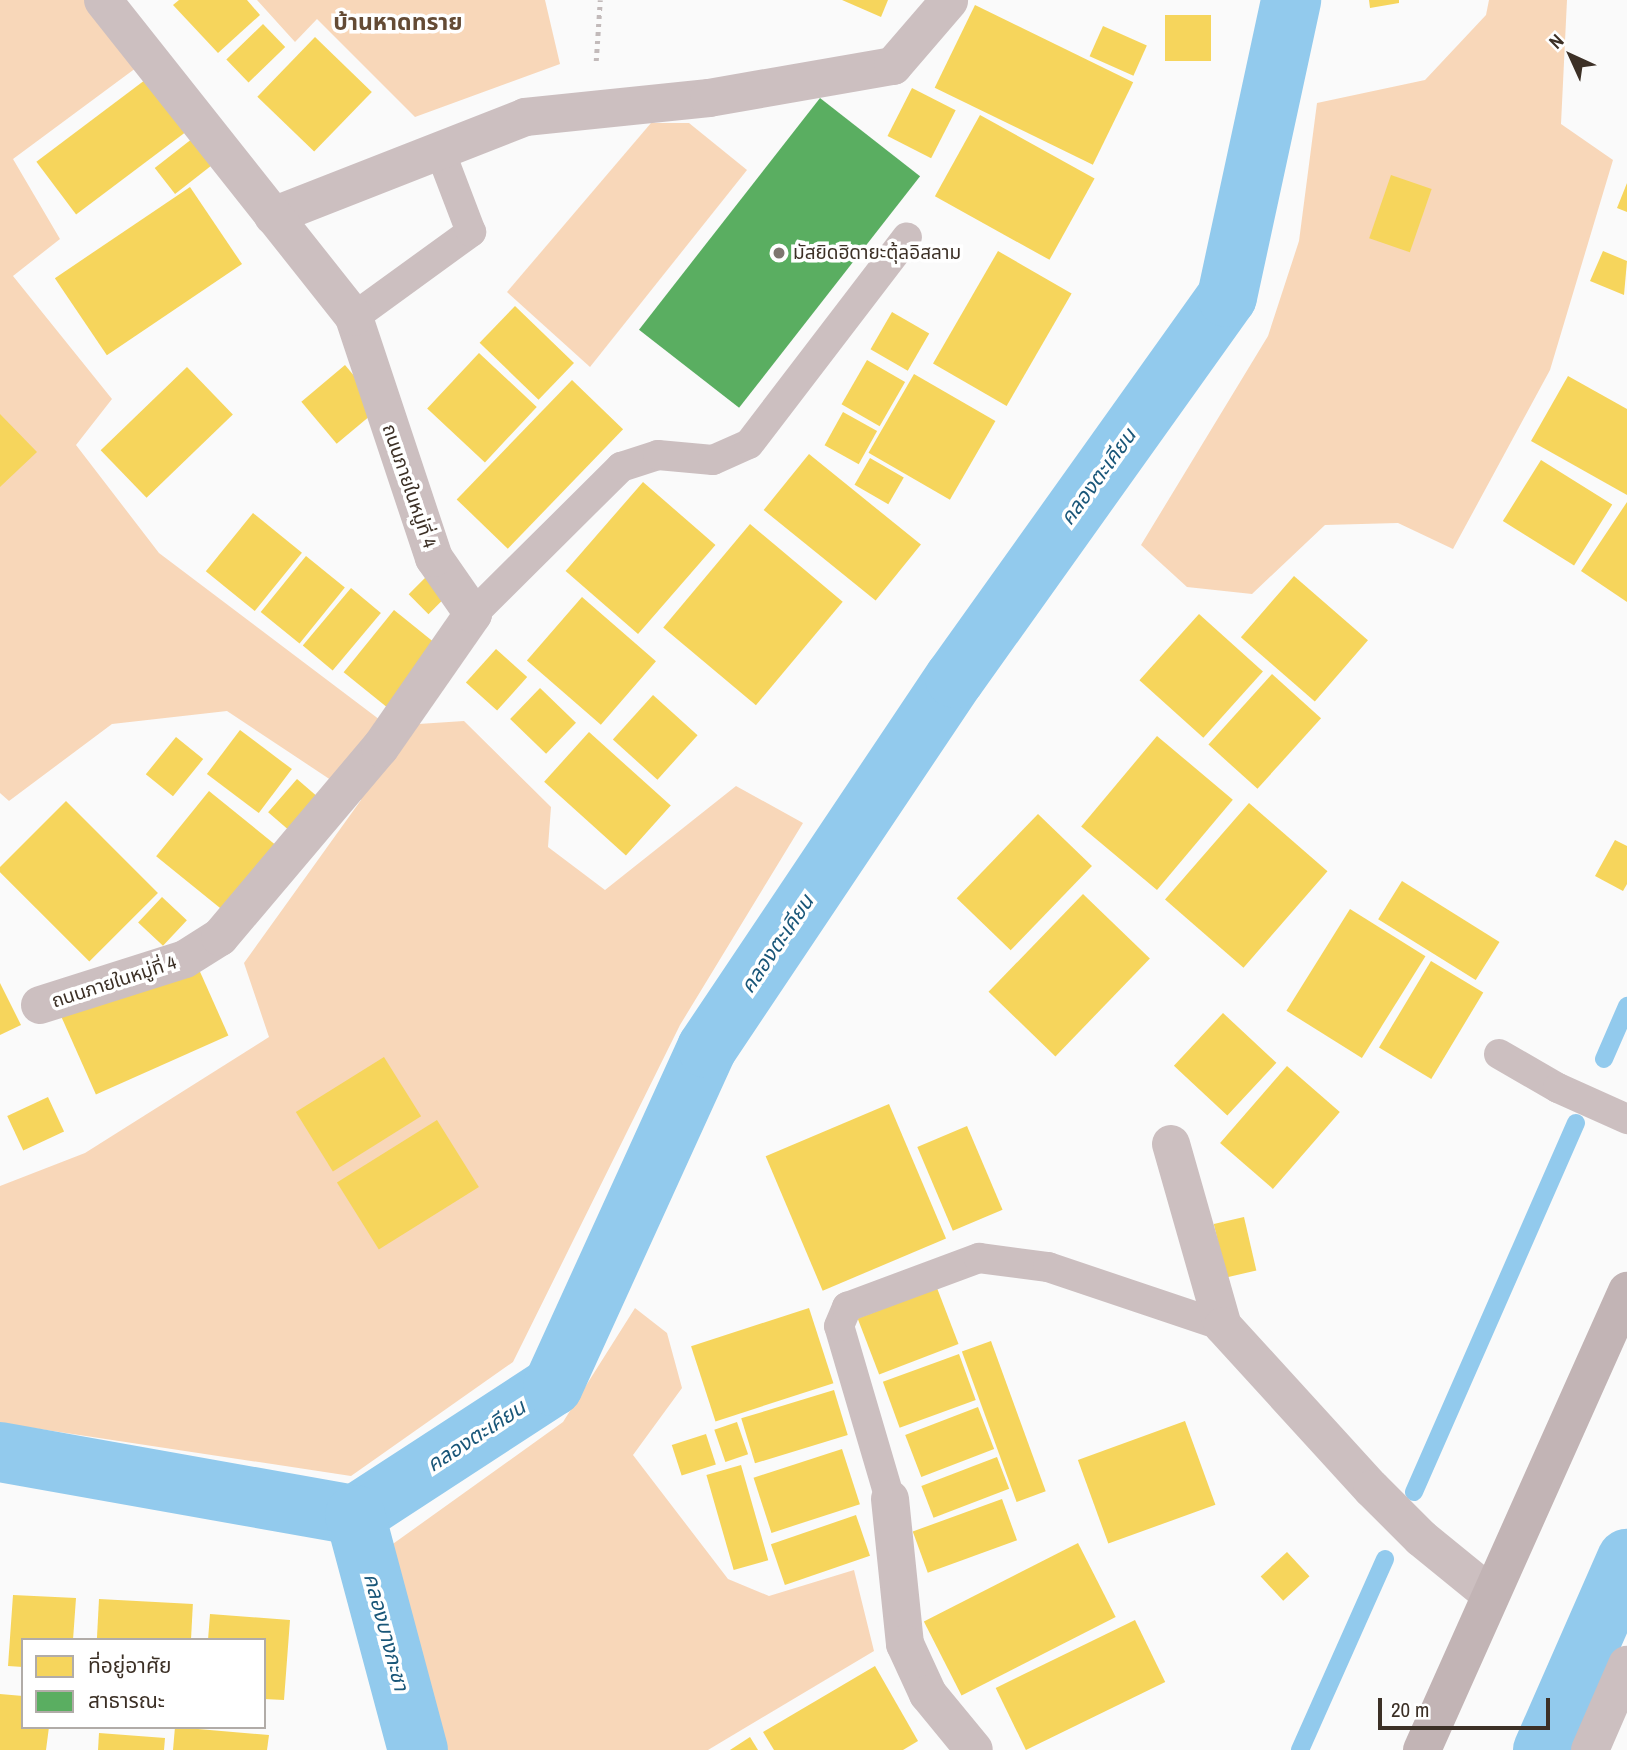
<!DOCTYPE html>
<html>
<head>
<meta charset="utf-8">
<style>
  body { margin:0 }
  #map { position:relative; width:1627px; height:1750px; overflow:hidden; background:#fafafa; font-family:"Archivo Narrow","Noto Sans Thai",sans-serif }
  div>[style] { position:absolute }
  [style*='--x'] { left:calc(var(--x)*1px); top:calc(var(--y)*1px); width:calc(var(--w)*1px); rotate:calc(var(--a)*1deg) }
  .green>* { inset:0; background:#f8d7b9 }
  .homes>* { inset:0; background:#f6d55c; transform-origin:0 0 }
  .public>* { inset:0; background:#5aae61; transform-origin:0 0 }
  .stream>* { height:18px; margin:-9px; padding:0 9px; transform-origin:9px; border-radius:9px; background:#92caed }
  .canal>* { height:60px; margin:-30px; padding:0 30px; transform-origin:30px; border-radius:30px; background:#92caed }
  .path>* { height:4.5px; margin-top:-2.25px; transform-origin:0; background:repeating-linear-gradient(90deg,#c2baba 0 3.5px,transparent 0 8.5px) }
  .service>* { height:30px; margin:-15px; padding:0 15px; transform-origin:15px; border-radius:15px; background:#ccbfc0 }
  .minor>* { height:38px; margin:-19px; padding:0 19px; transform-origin:19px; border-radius:19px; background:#ccbfc0 }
  .secondary>* { height:38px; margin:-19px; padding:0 19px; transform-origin:19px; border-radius:19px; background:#c2b4b5 }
  .dots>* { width:19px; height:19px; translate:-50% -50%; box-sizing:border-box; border:4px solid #fff; border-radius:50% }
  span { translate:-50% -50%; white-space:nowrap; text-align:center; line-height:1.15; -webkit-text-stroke:7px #fff; paint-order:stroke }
  .poi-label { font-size:19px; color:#3c3026 }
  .left { translate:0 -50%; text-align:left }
  .street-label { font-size:19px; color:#3c3026 }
  .water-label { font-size:21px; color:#195678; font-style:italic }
  .quarter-label { font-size:23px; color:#644b35; font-weight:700 }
  .legend { position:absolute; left:21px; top:1638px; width:245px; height:91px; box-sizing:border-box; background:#fff; border:2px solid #b1aca8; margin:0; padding:9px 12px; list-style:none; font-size:21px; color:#3c3026 }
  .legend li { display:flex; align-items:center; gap:14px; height:35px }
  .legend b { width:35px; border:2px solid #b1aca8 }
  .north { position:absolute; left:1536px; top:21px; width:70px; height:70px; -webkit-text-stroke:5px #fff; paint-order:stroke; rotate:315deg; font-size:19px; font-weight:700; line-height:28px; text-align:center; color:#3c3026 }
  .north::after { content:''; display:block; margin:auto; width:24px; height:32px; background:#3c3026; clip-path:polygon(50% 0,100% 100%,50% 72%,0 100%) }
  .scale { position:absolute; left:1378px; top:1698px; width:172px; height:32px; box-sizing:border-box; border:4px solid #3c3026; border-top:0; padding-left:9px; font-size:21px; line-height:24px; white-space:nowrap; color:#3c3026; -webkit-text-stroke:5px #fff; paint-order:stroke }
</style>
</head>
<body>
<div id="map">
  <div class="green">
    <i style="clip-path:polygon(0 0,103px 0,144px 62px,13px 159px,60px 239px,13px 276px,112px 399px,76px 445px,159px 553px,388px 726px,464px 721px,551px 807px,548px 847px,605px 890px,736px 786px,803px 823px,680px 1025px,513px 1362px,351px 1476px,0 1423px,0 1186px,85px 1153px,269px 1037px,244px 963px,361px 800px,227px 711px,112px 724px,9px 801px,0 793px)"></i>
    <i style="clip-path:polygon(257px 0,545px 0,560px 64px,415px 117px,317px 19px,295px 42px)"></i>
    <i style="clip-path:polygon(1489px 0,1567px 0,1561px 124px,1613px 160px,1550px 370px,1453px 549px,1398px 523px,1325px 525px,1252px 594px,1187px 587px,1141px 545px,1268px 336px,1299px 241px,1317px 103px,1425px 80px,1486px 15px)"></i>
    <i style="clip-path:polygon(651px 123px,689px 123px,747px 170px,590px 367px,507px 292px)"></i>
    <i style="clip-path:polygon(635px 1308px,667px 1333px,682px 1388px,633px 1455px,728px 1579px,769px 1596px,854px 1570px,874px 1651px,708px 1750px,441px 1750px,390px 1546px,563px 1422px)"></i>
  </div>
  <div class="homes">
    <i style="clip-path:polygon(179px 0,247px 0,260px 15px,218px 53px,173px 5px)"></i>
    <i style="clip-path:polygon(842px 0,888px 0,881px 17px)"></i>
    <i style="clip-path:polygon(1369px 0,1399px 0,1399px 3px,1370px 8px)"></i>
    <i style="left:975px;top:5px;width:176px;height:92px;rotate:26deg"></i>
    <i style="left:1165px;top:15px;width:46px;height:46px"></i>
    <i style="left:263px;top:24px;width:32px;height:51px;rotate:46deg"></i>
    <i style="left:1103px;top:26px;width:48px;height:33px;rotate:24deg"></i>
    <i style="left:315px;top:37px;width:79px;height:83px;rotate:44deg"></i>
    <i style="left:145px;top:80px;width:66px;height:136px;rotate:53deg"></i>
    <i style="left:912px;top:88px;width:49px;height:54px;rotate:27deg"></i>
    <i style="left:980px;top:115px;width:131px;height:93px;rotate:29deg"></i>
    <i style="left:202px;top:131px;width:33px;height:60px;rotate:52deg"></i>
    <i style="left:1391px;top:175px;width:43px;height:67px;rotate:19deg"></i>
    <i style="clip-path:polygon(1627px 183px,1627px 212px,1617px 208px)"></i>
    <i style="left:190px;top:187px;width:93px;height:163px;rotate:56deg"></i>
    <i style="left:998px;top:251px;width:85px;height:130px;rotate:30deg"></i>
    <i style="clip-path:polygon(1603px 251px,1627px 261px,1624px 295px,1590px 281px)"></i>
    <i style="left:515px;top:306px;width:82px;height:51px;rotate:44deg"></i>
    <i style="left:892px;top:312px;width:43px;height:43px;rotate:30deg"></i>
    <i style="left:479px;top:353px;width:79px;height:76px;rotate:43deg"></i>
    <i style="left:867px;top:360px;width:44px;height:51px;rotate:30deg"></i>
    <i style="left:345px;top:365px;width:55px;height:57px;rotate:50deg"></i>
    <i style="left:187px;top:367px;width:66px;height:120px;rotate:46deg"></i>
    <i style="left:914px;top:374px;width:94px;height:91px;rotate:30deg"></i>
    <i style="clip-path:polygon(1568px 376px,1627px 409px,1627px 495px,1531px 441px)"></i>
    <i style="left:572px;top:380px;width:71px;height:166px;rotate:44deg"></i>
    <i style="left:843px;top:412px;width:39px;height:38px;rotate:29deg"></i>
    <i style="clip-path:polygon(0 414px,37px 452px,0 487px)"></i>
    <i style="left:809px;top:454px;width:144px;height:72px;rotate:39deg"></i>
    <i style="left:870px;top:458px;width:39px;height:31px;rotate:30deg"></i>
    <i style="left:1541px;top:460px;width:84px;height:72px;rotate:32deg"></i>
    <i style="left:643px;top:482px;width:96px;height:118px;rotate:41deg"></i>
    <i style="clip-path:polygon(1627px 502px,1627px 602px,1581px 571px)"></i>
    <i style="left:253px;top:513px;width:63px;height:75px;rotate:39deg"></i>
    <i style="left:750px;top:524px;width:121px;height:135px;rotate:40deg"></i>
    <i style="left:306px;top:556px;width:50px;height:72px;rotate:39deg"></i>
    <i style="left:432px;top:571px;width:28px;height:33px;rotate:45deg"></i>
    <i style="left:1294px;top:576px;width:98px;height:81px;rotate:41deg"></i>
    <i style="left:351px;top:588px;width:39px;height:75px;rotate:40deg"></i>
    <i style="left:582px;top:597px;width:98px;height:84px;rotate:41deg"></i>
    <i style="left:394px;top:610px;width:55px;height:80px;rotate:39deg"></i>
    <i style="left:1199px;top:614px;width:86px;height:89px;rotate:42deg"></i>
    <i style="left:496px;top:649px;width:42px;height:45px;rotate:42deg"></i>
    <i style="left:1272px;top:674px;width:66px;height:95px;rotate:42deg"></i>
    <i style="left:540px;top:688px;width:50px;height:43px;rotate:44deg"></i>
    <i style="left:653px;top:695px;width:60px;height:60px;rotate:42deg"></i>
    <i style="left:240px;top:730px;width:65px;height:55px;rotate:37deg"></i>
    <i style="left:589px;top:732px;width:110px;height:67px;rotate:42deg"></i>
    <i style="left:1157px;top:736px;width:99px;height:118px;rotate:40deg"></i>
    <i style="left:176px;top:737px;width:35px;height:48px;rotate:39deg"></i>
    <i style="left:297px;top:779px;width:28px;height:44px;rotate:41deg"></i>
    <i style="left:209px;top:791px;width:89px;height:84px;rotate:39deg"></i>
    <i style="left:66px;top:801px;width:130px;height:97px;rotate:45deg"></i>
    <i style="left:1249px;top:803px;width:104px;height:128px;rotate:41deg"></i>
    <i style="left:1038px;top:814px;width:75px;height:117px;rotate:44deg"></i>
    <i style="clip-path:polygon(1615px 840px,1627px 846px,1627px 884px,1623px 891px,1595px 876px)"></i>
    <i style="left:1402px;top:881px;width:115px;height:45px;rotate:32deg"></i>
    <i style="left:1083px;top:894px;width:93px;height:136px;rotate:44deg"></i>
    <i style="left:162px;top:897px;width:34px;height:35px;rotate:43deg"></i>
    <i style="left:1350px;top:909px;width:89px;height:120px;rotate:32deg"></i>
    <i style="left:193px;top:956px;width:87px;height:145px;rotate:66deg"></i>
    <i style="left:1431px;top:961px;width:61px;height:101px;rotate:31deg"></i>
    <i style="clip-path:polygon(0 983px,21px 1025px,0 1035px)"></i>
    <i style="left:1223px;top:1013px;width:73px;height:72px;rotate:43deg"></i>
    <i style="left:384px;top:1057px;width:70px;height:104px;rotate:58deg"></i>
    <i style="left:1287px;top:1066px;width:70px;height:102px;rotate:41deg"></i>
    <i style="left:48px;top:1097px;width:38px;height:45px;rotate:65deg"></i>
    <i style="left:889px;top:1104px;width:146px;height:134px;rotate:67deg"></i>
    <i style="left:437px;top:1120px;width:79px;height:118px;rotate:58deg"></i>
    <i style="left:967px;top:1126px;width:91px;height:54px;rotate:67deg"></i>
    <i style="left:1244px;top:1217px;width:55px;height:31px;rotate:77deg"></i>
    <i style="left:937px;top:1288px;width:60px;height:85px;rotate:69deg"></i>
    <i style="left:809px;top:1308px;width:79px;height:124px;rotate:72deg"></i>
    <i style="left:991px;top:1341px;width:160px;height:31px;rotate:70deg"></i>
    <i style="left:959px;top:1354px;width:49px;height:81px;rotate:70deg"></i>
    <i style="left:834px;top:1390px;width:47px;height:97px;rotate:73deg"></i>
    <i style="left:978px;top:1407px;width:45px;height:78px;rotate:69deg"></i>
    <i style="left:1185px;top:1421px;width:89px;height:114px;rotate:70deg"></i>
    <i style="left:737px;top:1422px;width:34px;height:24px;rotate:71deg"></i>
    <i style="left:706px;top:1434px;width:32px;height:36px;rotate:72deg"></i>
    <i style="left:842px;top:1449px;width:58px;height:93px;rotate:72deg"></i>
    <i style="left:997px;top:1457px;width:34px;height:81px;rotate:69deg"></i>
    <i style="left:741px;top:1465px;width:99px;height:36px;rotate:74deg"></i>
    <i style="left:1002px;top:1499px;width:44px;height:95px;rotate:70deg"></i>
    <i style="left:856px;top:1515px;width:43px;height:90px;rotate:71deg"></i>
    <i style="left:1078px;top:1543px;width:83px;height:173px;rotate:63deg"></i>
    <i style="left:1287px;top:1552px;width:33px;height:36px;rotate:47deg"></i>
    <i style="clip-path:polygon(13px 1595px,76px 1598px,73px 1640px,23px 1640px,23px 1667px,8px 1666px)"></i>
    <i style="left:99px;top:1599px;width:94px;height:41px;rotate:3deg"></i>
    <i style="clip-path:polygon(210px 1614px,290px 1620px,284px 1700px,264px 1699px,264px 1640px,208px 1640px)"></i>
    <i style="left:1135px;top:1620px;width:69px;height:155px;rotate:64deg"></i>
    <i style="clip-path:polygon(875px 1666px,918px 1741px,903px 1750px,774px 1750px,763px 1732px)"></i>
    <i style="clip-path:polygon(0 1694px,23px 1696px,23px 1727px,49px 1727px,46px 1750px,0 1750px)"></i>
    <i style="clip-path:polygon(175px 1727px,269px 1735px,267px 1750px,173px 1750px)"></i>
    <i style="clip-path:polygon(99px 1733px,165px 1738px,164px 1750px,98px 1750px)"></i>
    <i style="clip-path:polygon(750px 1737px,758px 1750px,730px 1750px)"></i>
  </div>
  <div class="public">
    <i style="left:820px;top:98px;width:127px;height:294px;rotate:38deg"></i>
  </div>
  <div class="stream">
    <i style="--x:1604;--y:1059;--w:58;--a:-66.5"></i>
    <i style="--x:1414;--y:1492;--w:403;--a:-66.3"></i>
    <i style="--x:1300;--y:1750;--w:209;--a:-66"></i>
  </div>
  <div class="canal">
    <i style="--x:0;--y:1452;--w:361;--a:10.1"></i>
    <i style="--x:355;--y:1515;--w:236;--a:-33.1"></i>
    <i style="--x:553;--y:1386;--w:371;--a:-65.5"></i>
    <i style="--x:707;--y:1048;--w:445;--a:-56.2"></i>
    <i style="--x:955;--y:678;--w:468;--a:-54.5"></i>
    <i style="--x:1227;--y:297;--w:304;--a:-77.8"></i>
    <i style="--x:355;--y:1515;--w:243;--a:75"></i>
    <i style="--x:1543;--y:1750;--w:209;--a:-66.3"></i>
  </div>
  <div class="path">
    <i style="--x:596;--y:61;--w:61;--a:-86.2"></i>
  </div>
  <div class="service">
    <i style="--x:354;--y:317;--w:145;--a:-36"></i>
    <i style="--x:471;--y:232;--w:87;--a:-110.9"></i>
    <i style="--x:473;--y:614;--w:209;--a:-44.8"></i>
    <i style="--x:621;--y:467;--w:39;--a:-18"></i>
    <i style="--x:658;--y:455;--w:55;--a:5.2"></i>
    <i style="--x:713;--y:460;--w:39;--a:-24"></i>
    <i style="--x:749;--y:444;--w:260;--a:-52.6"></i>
    <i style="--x:1499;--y:1054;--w:68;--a:30"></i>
    <i style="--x:1558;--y:1088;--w:76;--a:24.2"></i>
    <i style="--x:890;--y:1499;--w:180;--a:-106.4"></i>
    <i style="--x:839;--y:1326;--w:21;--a:-67"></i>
    <i style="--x:847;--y:1307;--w:141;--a:-20.4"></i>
    <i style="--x:979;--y:1258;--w:70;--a:7.4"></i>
    <i style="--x:1048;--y:1267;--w:185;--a:18.6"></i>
  </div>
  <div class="minor">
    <i style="--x:273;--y:216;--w:271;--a:-21.4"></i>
    <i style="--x:525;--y:117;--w:185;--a:-5.9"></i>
    <i style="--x:709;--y:98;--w:187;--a:-9.9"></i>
    <i style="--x:893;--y:66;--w:86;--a:-49.3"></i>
    <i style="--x:40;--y:1005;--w:152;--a:-17.6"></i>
    <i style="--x:185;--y:959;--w:41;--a:-32.2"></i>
    <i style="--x:220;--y:937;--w:248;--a:-49.8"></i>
    <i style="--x:380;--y:748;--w:163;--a:-55.2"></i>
    <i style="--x:473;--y:614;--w:68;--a:-124.9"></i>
    <i style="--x:434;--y:558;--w:254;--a:-108.4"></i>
    <i style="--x:354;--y:317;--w:404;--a:-128.4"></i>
    <i style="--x:1171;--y:1144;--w:189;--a:74.1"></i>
    <i style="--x:1223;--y:1326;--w:221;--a:47.6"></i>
    <i style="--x:1372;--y:1489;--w:69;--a:45"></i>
    <i style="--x:1421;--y:1538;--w:89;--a:39.1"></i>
    <i style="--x:890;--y:1499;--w:146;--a:84.1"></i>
    <i style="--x:905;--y:1644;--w:55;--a:65.3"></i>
    <i style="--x:928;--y:1694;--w:72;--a:50.6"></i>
    <i style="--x:1590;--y:1750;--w:93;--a:-66.5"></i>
  </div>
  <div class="secondary">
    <i style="--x:1422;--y:1750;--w:503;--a:-65.93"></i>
  </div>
  <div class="dots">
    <i style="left:779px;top:253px;background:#7e7770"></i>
  </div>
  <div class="poi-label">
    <span class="left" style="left:793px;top:253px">มัสยิดฮิดายะตุ้ลอิสลาม</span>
  </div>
  <div class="street-label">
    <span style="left:409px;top:486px;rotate:71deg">ถนนภายในหมู่ที่ 4</span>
    <span style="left:114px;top:982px;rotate:-18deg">ถนนภายในหมู่ที่ 4</span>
  </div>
  <div class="water-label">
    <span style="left:1098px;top:477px;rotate:-54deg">คลองตะเคียน</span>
    <span style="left:777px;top:944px;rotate:-56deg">คลองตะเคียน</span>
    <span style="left:476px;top:1436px;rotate:-33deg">คลองตะเคียน</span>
    <span style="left:386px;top:1632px;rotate:75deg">คลองบางกะชา</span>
  </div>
  <div class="quarter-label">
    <span style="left:398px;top:22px">บ้านหาดทราย</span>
  </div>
  <ul class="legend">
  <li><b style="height:19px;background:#f6d55c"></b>ที่อยู่อาศัย</li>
  <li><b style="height:19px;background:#5aae61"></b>สาธารณะ</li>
  </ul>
  <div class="north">N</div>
  <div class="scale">20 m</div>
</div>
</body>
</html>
